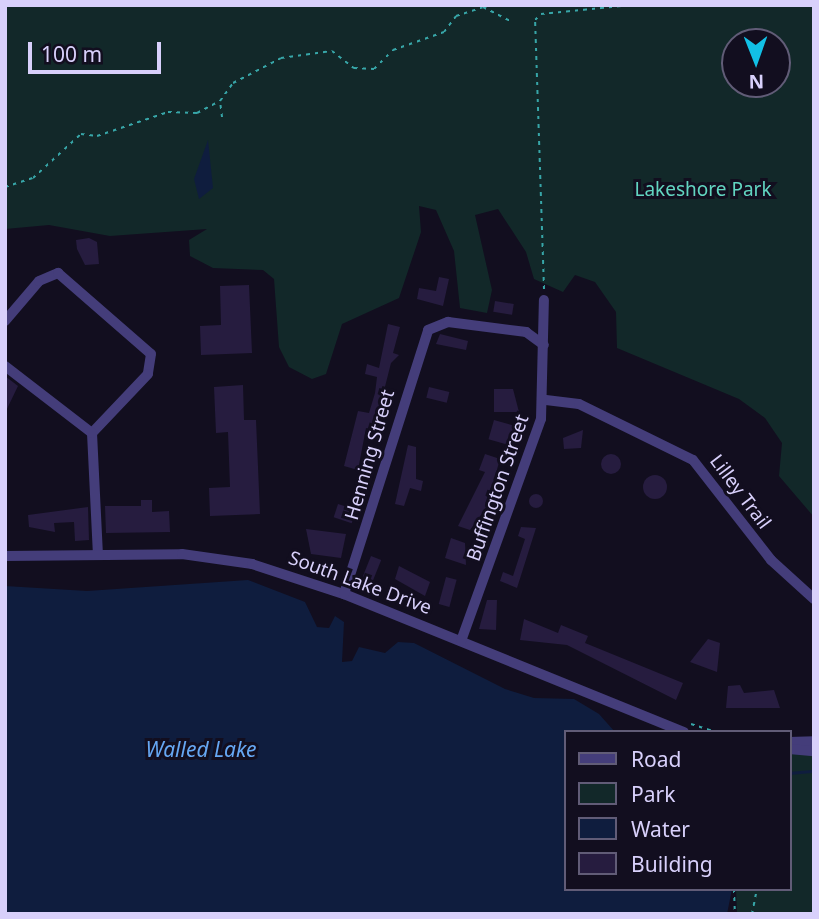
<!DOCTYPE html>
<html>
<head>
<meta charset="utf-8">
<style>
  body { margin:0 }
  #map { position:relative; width:819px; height:919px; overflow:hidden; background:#120e1f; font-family:"Noto Sans",sans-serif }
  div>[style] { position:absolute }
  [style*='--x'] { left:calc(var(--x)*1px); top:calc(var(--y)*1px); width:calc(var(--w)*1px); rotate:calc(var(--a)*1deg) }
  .green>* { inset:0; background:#122829 }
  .water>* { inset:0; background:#0f1d3e }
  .stream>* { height:2.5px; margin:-1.25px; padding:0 1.25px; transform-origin:1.25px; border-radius:1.25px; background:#0f1d3e }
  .building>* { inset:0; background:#261c3f; transform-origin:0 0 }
  .round { border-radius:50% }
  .path>* { height:2px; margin-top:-1px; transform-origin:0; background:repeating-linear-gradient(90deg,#37a6a8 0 3.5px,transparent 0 8.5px) }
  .street>* { height:10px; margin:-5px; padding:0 5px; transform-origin:5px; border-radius:5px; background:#443d7a }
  span { translate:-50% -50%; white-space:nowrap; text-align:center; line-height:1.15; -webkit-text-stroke:6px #120e1f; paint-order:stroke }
  .park-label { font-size:19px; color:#62d5c1 }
  .street-label { font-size:19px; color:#d8d0fb }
  .water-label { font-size:21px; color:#66a7f3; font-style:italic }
  .frame { position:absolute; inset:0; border:7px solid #d8d0fb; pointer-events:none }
  .legend { position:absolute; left:564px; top:730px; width:228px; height:161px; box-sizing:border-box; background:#120e1f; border:2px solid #615c77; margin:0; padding:9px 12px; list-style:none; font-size:21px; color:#d8d0fb }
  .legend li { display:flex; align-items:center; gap:14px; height:35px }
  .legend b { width:35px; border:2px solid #615c77 }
  .north { position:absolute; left:721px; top:28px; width:70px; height:70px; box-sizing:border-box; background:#120e1f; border:2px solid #615c77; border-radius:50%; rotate:179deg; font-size:19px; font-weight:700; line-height:28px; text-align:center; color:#d8d0fb }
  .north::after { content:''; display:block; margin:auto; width:24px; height:32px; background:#12c0e6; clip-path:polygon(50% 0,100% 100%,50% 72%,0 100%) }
  .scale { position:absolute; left:28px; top:42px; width:133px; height:32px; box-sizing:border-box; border:4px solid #d8d0fb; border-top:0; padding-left:9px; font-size:21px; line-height:24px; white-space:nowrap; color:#d8d0fb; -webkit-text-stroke:5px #120e1f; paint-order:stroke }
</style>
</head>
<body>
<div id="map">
  <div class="green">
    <i style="clip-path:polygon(evenodd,5px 5px,814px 5px,814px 517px,779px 476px,782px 443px,765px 418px,739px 399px,617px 348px,616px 312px,595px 282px,575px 275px,563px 292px,534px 279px,526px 252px,498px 209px,475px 215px,492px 290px,487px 313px,460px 308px,454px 251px,436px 210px,419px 206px,421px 232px,399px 298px,342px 324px,326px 374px,312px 379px,289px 367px,279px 347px,274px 279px,263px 270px,213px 268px,190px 256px,189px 240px,207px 229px,110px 236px,49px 225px,5px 229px,5px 5px,735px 42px,777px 42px,777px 84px,735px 84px,735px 42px)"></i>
    <i style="clip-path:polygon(789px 753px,814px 753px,814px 914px,737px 914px,736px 889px,789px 889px)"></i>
  </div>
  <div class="water">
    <i style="clip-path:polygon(208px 140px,213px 188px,199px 199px,194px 179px)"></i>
    <i style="clip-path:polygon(248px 580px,305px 602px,317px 627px,329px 628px,335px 616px,344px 622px,342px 662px,352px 661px,359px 647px,385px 653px,398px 642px,414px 643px,505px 689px,534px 698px,574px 699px,599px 714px,615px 732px,565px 732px,565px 889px,732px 889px,727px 914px,5px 914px,5px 586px,87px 591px)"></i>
  </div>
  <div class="stream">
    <i style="--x:789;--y:773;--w:25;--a:-5"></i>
  </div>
  <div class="building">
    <i style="clip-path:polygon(89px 238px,97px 242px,99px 264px,85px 265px,77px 249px,76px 240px)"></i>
    <i style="clip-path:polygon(439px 277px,449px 279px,443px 306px,417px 299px,419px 288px,436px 291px)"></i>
    <i style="clip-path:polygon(249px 285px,252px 353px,201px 355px,200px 326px,221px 325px,220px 286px)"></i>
    <i style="left:495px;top:301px;width:19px;height:11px;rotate:9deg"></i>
    <i style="clip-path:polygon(388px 324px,400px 327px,393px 353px,399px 355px,391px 363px,374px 430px,366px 428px,358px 470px,344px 466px,358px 411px,369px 413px,375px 393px,377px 377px,365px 374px,367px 364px,379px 368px)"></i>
    <i style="clip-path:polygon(440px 334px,468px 341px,466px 350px,436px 344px)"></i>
    <i style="clip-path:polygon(5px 376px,18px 386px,5px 413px)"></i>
    <i style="clip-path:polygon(243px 385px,244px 420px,256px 420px,260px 514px,210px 516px,209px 488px,230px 487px,228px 432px,216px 433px,214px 387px)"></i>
    <i style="left:429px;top:387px;width:21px;height:11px;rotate:14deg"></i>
    <i style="clip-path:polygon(494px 389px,513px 389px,519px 412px,494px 412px)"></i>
    <i style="left:494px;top:420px;width:22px;height:20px;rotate:16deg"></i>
    <i style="clip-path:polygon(583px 430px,581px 448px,564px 449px,563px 438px)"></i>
    <i style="clip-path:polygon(408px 445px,416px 447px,416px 479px,423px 481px,421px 491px,410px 488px,404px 506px,395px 504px)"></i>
    <i style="clip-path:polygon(485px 454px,500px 459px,486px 508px,470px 530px,458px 526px,485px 472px,479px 470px)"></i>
    <i class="round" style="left:601px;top:454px;width:20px;height:20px"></i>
    <i class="round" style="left:643px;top:475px;width:24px;height:24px"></i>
    <i class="round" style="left:529px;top:494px;width:14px;height:14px"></i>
    <i style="clip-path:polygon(141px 500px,152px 500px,152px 512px,169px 511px,170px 532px,106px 533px,105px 506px,141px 506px)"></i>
    <i style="left:338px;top:504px;width:19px;height:14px;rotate:18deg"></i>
    <i style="clip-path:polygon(88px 507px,89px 540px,75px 541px,74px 522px,54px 523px,55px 532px,29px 527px,28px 515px)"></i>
    <i style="clip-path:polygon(521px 527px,536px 528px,517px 588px,500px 581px,503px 572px,513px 576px,525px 539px,518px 536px)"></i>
    <i style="clip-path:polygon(306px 529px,346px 534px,341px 558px,311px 554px)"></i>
    <i style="clip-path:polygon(451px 538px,465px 543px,466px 565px,445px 558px)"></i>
    <i style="left:371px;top:556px;width:11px;height:22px;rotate:22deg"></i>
    <i style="clip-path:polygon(399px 566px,430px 582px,425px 596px,395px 579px)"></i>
    <i style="left:446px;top:577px;width:11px;height:28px;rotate:15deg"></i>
    <i style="clip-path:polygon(487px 600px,497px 600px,496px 630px,479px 629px)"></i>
    <i style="clip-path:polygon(524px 619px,558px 633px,561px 625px,588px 636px,585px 643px,683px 683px,676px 700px,567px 645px,520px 640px)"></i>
    <i style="clip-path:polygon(708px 639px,720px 643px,717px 672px,690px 662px)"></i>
    <i style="clip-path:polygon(740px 685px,744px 693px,774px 690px,780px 708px,726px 708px,728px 686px)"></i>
  </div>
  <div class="path">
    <i style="--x:222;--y:117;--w:16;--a:-97"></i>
    <i style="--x:220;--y:101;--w:22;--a:-54"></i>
    <i style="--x:233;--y:83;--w:54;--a:-27.5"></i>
    <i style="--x:281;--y:58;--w:51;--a:-7.8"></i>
    <i style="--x:332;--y:51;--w:28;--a:38"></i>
    <i style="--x:354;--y:68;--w:20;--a:3"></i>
    <i style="--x:374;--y:69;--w:27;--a:-45"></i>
    <i style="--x:393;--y:50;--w:54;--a:-19.4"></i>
    <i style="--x:444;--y:32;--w:20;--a:-53"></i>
    <i style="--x:456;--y:16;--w:28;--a:-18"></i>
    <i style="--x:483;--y:7;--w:31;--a:27"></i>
    <i style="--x:5;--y:187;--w:29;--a:-18"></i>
    <i style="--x:33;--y:178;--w:65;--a:-42.5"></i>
    <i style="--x:81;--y:134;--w:16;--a:7"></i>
    <i style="--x:97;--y:136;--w:75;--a:-18.7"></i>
    <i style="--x:168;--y:112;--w:29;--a:2"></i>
    <i style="--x:197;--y:113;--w:26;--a:-28"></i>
    <i style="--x:544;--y:289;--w:269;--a:-91.9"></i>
    <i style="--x:535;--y:20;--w:8;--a:-45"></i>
    <i style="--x:541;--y:14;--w:91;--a:-5.6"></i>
    <i style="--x:691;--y:724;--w:26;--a:18"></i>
    <i style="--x:734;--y:889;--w:25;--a:88"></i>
    <i style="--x:752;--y:914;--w:25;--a:-79"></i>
  </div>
  <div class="street">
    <i style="--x:5;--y:321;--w:52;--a:-49.6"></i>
    <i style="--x:39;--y:281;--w:21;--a:-23"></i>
    <i style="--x:58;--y:273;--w:123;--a:41.1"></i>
    <i style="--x:151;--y:354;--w:20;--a:99"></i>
    <i style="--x:148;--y:374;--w:81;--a:133.5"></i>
    <i style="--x:92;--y:433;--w:122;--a:87.2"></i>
    <i style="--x:5;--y:366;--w:110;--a:37.6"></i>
    <i style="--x:546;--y:400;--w:33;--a:7"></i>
    <i style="--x:579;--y:404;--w:127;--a:26.2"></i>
    <i style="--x:693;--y:460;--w:127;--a:52"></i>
    <i style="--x:771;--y:560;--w:58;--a:42.2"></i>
    <i style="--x:5;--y:556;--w:177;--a:-0.6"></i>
    <i style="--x:182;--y:554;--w:71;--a:8.1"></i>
    <i style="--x:252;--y:564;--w:97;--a:18.1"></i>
    <i style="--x:344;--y:594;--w:367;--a:22.1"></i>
    <i style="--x:344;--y:594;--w:277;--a:-72.3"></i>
    <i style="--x:428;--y:330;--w:22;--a:-22"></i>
    <i style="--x:448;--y:322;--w:79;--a:7.3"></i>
    <i style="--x:526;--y:332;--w:22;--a:36"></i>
    <i style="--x:461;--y:641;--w:236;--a:-70.2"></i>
    <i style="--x:541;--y:419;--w:119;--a:-88.6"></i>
    <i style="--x:789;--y:742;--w:25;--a:-2"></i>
    <i style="--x:789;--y:749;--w:25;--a:5"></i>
  </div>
  <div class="park-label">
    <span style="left:703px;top:190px">Lakeshore Park</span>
  </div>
  <div class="street-label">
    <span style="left:370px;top:455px;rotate:-74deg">Henning Street</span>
    <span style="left:498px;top:488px;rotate:-71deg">Buffington Street</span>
    <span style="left:740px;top:492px;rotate:53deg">Lilley Trail</span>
    <span style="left:360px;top:583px;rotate:20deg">South Lake Drive</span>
  </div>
  <div class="water-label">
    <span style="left:201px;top:749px">Walled Lake</span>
  </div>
  <div class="frame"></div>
  <ul class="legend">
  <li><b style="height:9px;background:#443d7a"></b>Road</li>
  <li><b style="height:19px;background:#122829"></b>Park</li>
  <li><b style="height:19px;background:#0f1d3e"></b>Water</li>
  <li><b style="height:19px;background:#261c3f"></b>Building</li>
  </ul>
  <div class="north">N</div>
  <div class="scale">100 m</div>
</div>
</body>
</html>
